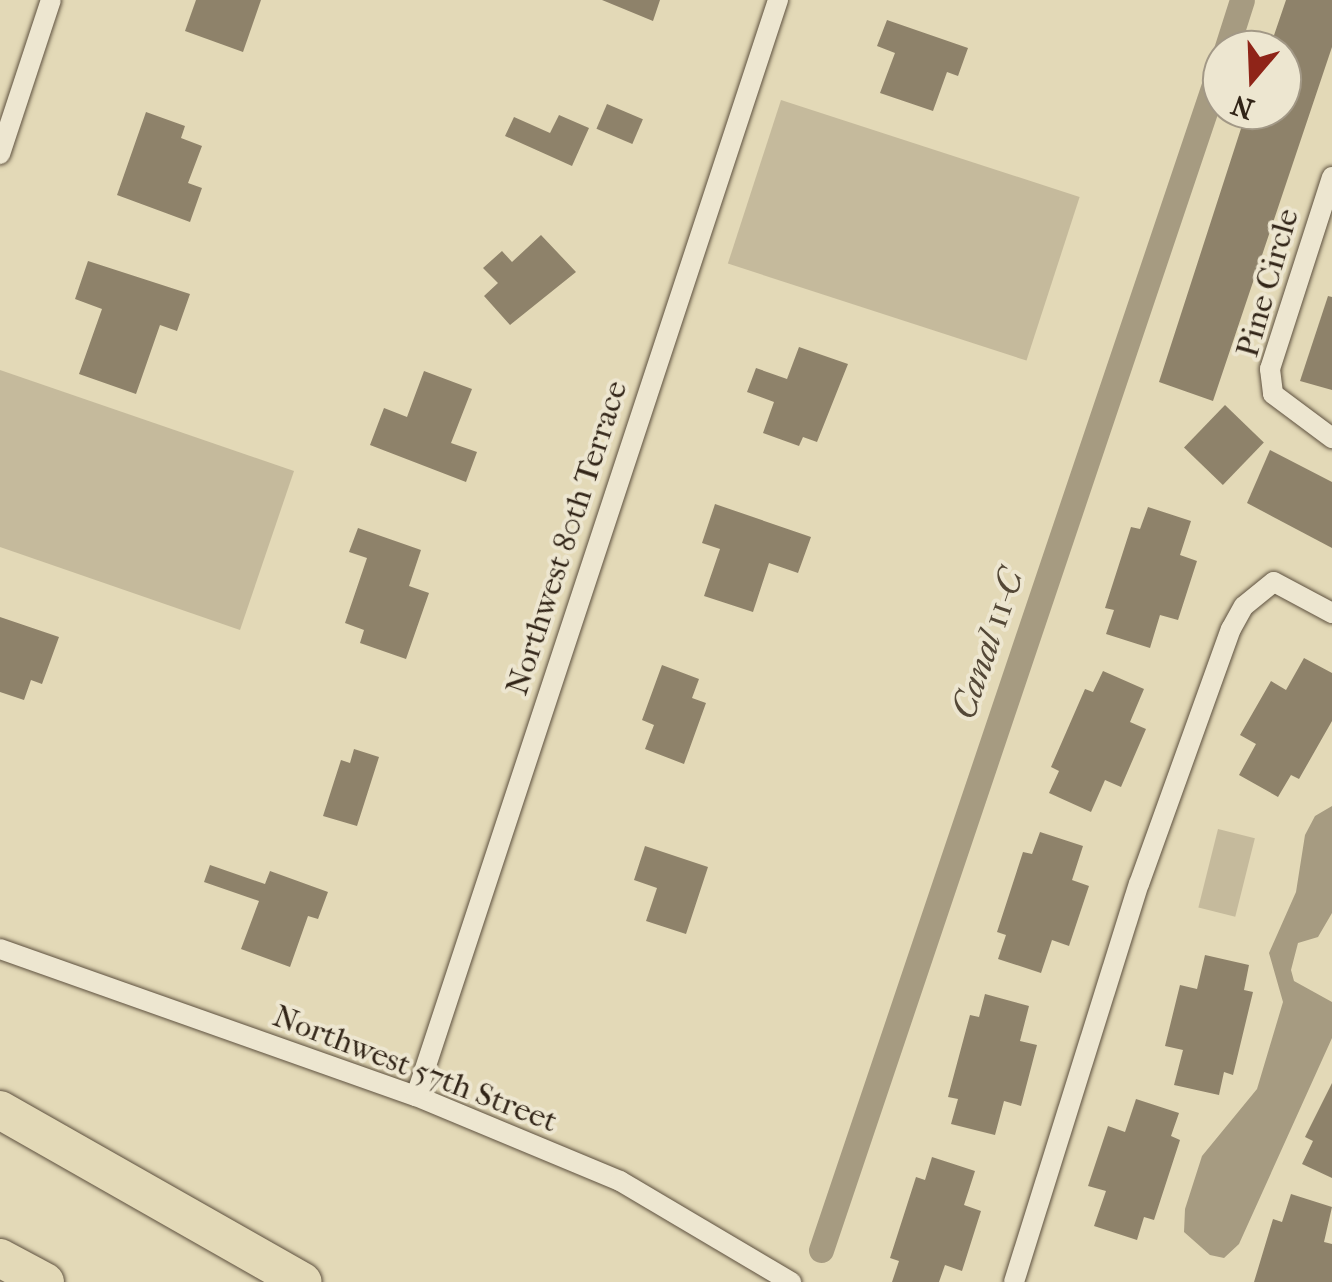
<!DOCTYPE html>
<html>
<head>
<meta charset="utf-8">
<style>
  body { margin:0 }
  #map { position:relative; width:1332px; height:1282px; overflow:hidden; background:#e3d9b7; font-family:"IM FELL French Canon",serif }
  div>[style] { position:absolute }
  [style*='--x'] { left:calc(var(--x)*1px); top:calc(var(--y)*1px); width:calc(var(--w)*1px); rotate:calc(var(--a)*1deg) }
  .green>* { inset:0; background:#c5ba9c; transform-origin:0 0 }
  .water>* { inset:0; background:#a69b81 }
  .canal>* { height:25px; margin:-12.5px; padding:0 12.5px; transform-origin:12.5px; border-radius:12.5px; background:#a69b81 }
  .building>* { inset:0; background:#8e826a; transform-origin:0 0 }
  .roads { filter:drop-shadow(0 0 2px #5e513f) drop-shadow(0 0 2px #5e513f) }
  .street>* { height:20px; margin:-10px; padding:0 10px; transform-origin:10px; border-radius:10px; background:#ede6d0 }
  .highway>* { height:38px; margin:-19px; padding:0 19px; transform-origin:19px; border-radius:19px; background:#e3d9b7 }
  span { translate:-50% -50%; white-space:nowrap; text-align:center; line-height:1.15; -webkit-text-stroke:8px #ede6d0; paint-order:stroke }
  .street-label { font-size:32px; color:#312417 }
  .water-label { font-size:35px; color:#544837; font-style:italic }
  .north { position:absolute; left:1202px; top:30px; width:100px; height:100px; box-sizing:border-box; background:#ede6d0; border:2px solid #a29886; border-radius:50%; rotate:199deg; font-size:28px; font-weight:700; line-height:40px; text-align:center; color:#312417 }
  .north::after { content:''; display:block; margin:auto; width:35px; height:45px; background:#8f2418; clip-path:polygon(50% 0,100% 100%,50% 72%,0 100%) }
</style>
</head>
<body>
<div id="map">
  <div class="green">
    <i style="left:781px;top:100px;width:314px;height:172px;rotate:18deg"></i>
    <i style="clip-path:polygon(0 370px,294px 471px,240px 630px,0 547px)"></i>
    <i style="left:1218px;top:829px;width:38px;height:81px;rotate:14deg"></i>
  </div>
  <div class="water">
    <i style="clip-path:polygon(1332px 806px,1332px 913px,1318px 937px,1298px 943px,1291px 970px,1294px 981px,1332px 1002px,1332px 1038px,1239px 1244px,1224px 1258px,1210px 1255px,1184px 1232px,1185px 1209px,1202px 1156px,1257px 1089px,1283px 1002px,1269px 953px,1296px 892px,1305px 835px,1315px 816px)"></i>
  </div>
  <div class="canal">
    <i style="--x:1226;--y:50;--w:52;--a:-72.3"></i>
    <i style="--x:821;--y:1250;--w:1255;--a:-71.36"></i>
  </div>
  <div class="building">
    <i style="clip-path:polygon(196px 0,261px 0,243px 52px,185px 31px)"></i>
    <i style="clip-path:polygon(602px 0,660px 0,653px 21px)"></i>
    <i style="clip-path:polygon(1286px 0,1332px 0,1332px 47px,1213px 401px,1159px 382px,1247px 110px,1282px 110px,1282px 50px,1269px 50px)"></i>
    <i style="clip-path:polygon(887px 20px,968px 48px,958px 76px,947px 72px,933px 111px,880px 93px,895px 53px,877px 46px)"></i>
    <i style="left:607px;top:104px;width:39px;height:27px;rotate:23deg"></i>
    <i style="clip-path:polygon(146px 112px,185px 126px,181px 138px,202px 146px,188px 183px,202px 188px,190px 222px,117px 195px)"></i>
    <i style="clip-path:polygon(559px 115px,589px 128px,572px 166px,505px 136px,514px 117px,550px 133px)"></i>
    <i style="clip-path:polygon(541px 235px,576px 272px,510px 325px,484px 296px,498px 283px,483px 268px,502px 251px,512px 262px)"></i>
    <i style="clip-path:polygon(88px 261px,190px 294px,177px 331px,160px 325px,136px 394px,79px 374px,102px 309px,75px 299px)"></i>
    <i style="clip-path:polygon(1328px 296px,1332px 297px,1332px 390px,1300px 381px)"></i>
    <i style="clip-path:polygon(799px 347px,848px 364px,817px 442px,803px 437px,799px 446px,763px 433px,774px 402px,747px 392px,756px 368px,787px 379px)"></i>
    <i style="clip-path:polygon(424px 371px,472px 389px,451px 443px,477px 452px,466px 482px,370px 445px,384px 408px,407px 417px)"></i>
    <i style="left:1225px;top:405px;width:54px;height:59px;rotate:44deg"></i>
    <i style="clip-path:polygon(1270px 450px,1332px 482px,1332px 548px,1247px 503px)"></i>
    <i style="clip-path:polygon(715px 504px,811px 537px,798px 573px,769px 563px,753px 612px,704px 596px,720px 549px,702px 543px)"></i>
    <i style="clip-path:polygon(1148px 507px,1191px 521px,1180px 555px,1197px 561px,1178px 620px,1160px 615px,1150px 648px,1106px 634px,1114px 610px,1105px 608px,1131px 527px,1140px 529px)"></i>
    <i style="clip-path:polygon(358px 528px,421px 550px,409px 586px,429px 593px,406px 659px,360px 643px,364px 630px,345px 623px,367px 558px,349px 552px)"></i>
    <i style="clip-path:polygon(0 617px,59px 637px,42px 684px,31px 680px,24px 700px,0 692px)"></i>
    <i style="clip-path:polygon(1304px 658px,1332px 673px,1332px 721px,1299px 779px,1291px 775px,1278px 797px,1239px 775px,1256px 744px,1240px 735px,1271px 681px,1286px 690px)"></i>
    <i style="clip-path:polygon(662px 665px,699px 679px,692px 698px,706px 703px,684px 764px,645px 749px,654px 725px,642px 720px)"></i>
    <i style="clip-path:polygon(1103px 671px,1144px 689px,1130px 722px,1146px 729px,1121px 787px,1105px 780px,1091px 812px,1049px 793px,1059px 771px,1051px 767px,1085px 689px,1093px 692px)"></i>
    <i style="clip-path:polygon(354px 749px,379px 757px,357px 826px,323px 816px,341px 760px,350px 763px)"></i>
    <i style="clip-path:polygon(1040px 832px,1083px 846px,1072px 880px,1089px 886px,1069px 946px,1052px 940px,1041px 973px,998px 959px,1006px 935px,997px 932px,1023px 852px,1032px 854px)"></i>
    <i style="clip-path:polygon(645px 846px,708px 867px,686px 934px,646px 921px,657px 888px,634px 880px)"></i>
    <i style="clip-path:polygon(210px 865px,265px 884px,270px 871px,328px 892px,318px 919px,308px 916px,290px 967px,241px 949px,259px 901px,204px 882px)"></i>
    <i style="clip-path:polygon(1205px 955px,1249px 965px,1244px 990px,1253px 992px,1233px 1075px,1224px 1072px,1219px 1095px,1174px 1085px,1183px 1050px,1165px 1046px,1180px 985px,1197px 989px)"></i>
    <i style="clip-path:polygon(985px 994px,1029px 1006px,1020px 1041px,1037px 1045px,1021px 1106px,1004px 1101px,995px 1135px,951px 1124px,958px 1099px,948px 1097px,970px 1015px,979px 1017px)"></i>
    <i style="clip-path:polygon(1332px 1083px,1332px 1178px,1302px 1164px,1313px 1141px,1305px 1137px)"></i>
    <i style="clip-path:polygon(1136px 1099px,1179px 1113px,1171px 1136px,1180px 1140px,1154px 1220px,1144px 1217px,1137px 1240px,1094px 1226px,1106px 1191px,1088px 1186px,1108px 1126px,1125px 1132px)"></i>
    <i style="clip-path:polygon(932px 1157px,975px 1171px,964px 1205px,981px 1211px,962px 1271px,945px 1265px,939px 1282px,892px 1282px,899px 1261px,890px 1258px,916px 1177px,925px 1180px)"></i>
    <i style="clip-path:polygon(1291px 1194px,1332px 1207px,1324px 1242px,1332px 1244px,1332px 1282px,1254px 1282px,1273px 1219px,1282px 1222px)"></i>
  </div>
  <div class="roads">
    <div class="street">
      <i style="--x:0;--y:154;--w:162;--a:-71.7"></i>
      <i style="--x:1332;--y:177;--w:202;--a:107.9"></i>
      <i style="--x:1270;--y:369;--w:25;--a:83"></i>
      <i style="--x:1273;--y:394;--w:74;--a:36.7"></i>
      <i style="--x:0;--y:949;--w:441;--a:19.5"></i>
      <i style="--x:416;--y:1096;--w:221;--a:22.6"></i>
      <i style="--x:620;--y:1181;--w:199;--a:30.6"></i>
      <i style="--x:416;--y:1096;--w:1154;--a:-71.72"></i>
      <i style="--x:1014;--y:1282;--w:417;--a:-72.6"></i>
      <i style="--x:1139;--y:884;--w:271;--a:-70.2"></i>
      <i style="--x:1231;--y:629;--w:26;--a:-61"></i>
      <i style="--x:1244;--y:606;--w:38;--a:-39"></i>
      <i style="--x:1274;--y:582;--w:66;--a:28.1"></i>
    </div>
    <div class="highway">
      <i style="--x:0;--y:1110;--w:348;--a:29.6"></i>
      <i style="--x:0;--y:1258;--w:51;--a:28.1"></i>
    </div>
  </div>
  <div class="street-label">
    <span style="left:1268px;top:283px;rotate:-74deg">Pine Circle</span>
    <span style="left:567px;top:538px;rotate:-72deg">Northwest 80th Terrace</span>
    <span style="left:415px;top:1069px;rotate:21deg">Northwest 57th Street</span>
  </div>
  <div class="water-label">
    <span style="left:988px;top:644px;rotate:-71deg">Canal 11-C</span>
  </div>
  <div class="north">N</div>
</div>
</body>
</html>
